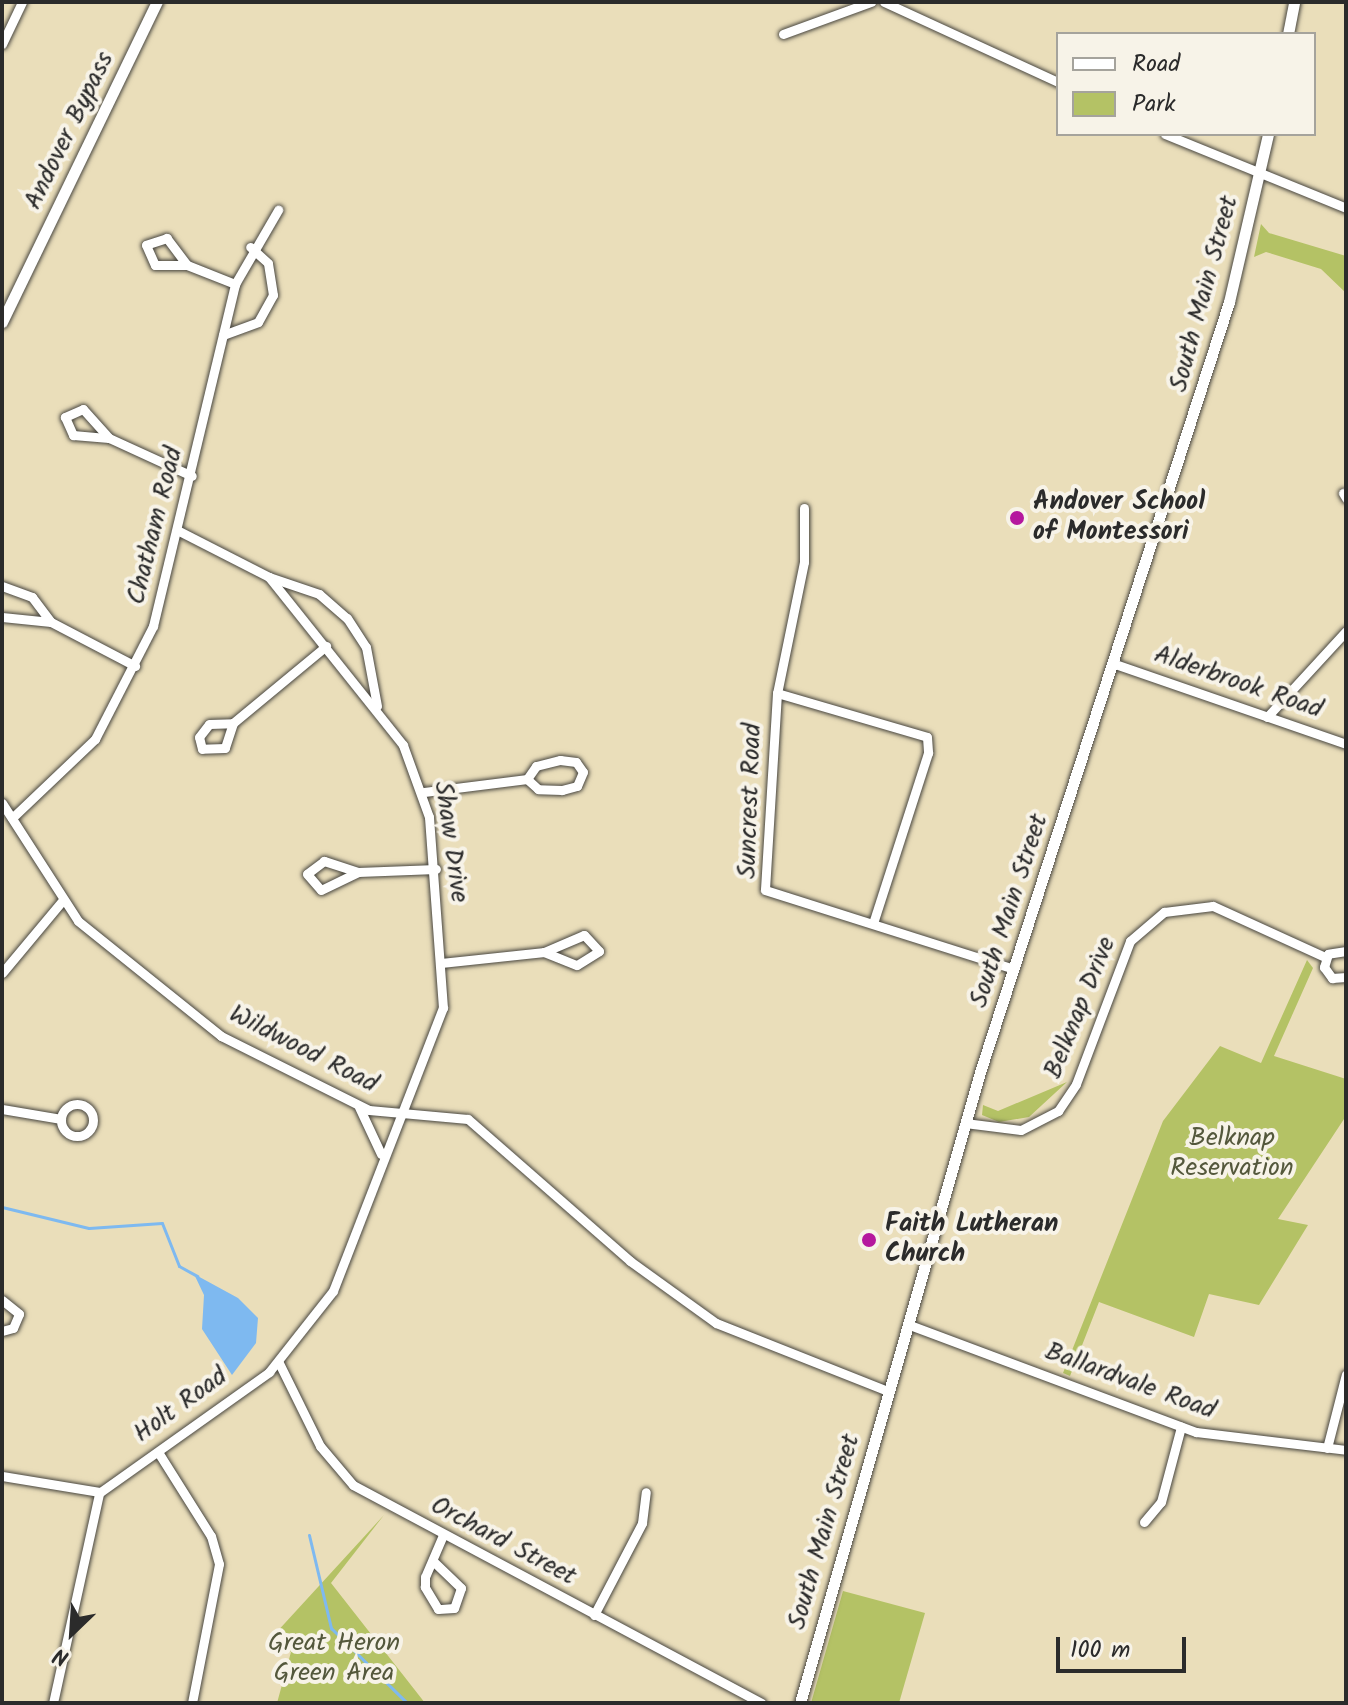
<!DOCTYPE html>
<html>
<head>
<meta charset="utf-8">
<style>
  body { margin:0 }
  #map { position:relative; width:1348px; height:1705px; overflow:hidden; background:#eadeba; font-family:Kalam,sans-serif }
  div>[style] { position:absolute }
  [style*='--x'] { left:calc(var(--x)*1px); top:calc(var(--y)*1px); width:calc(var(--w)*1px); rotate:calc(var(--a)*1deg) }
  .green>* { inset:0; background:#b4c265 }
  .water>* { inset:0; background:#7eb9f0 }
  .stream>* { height:3px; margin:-1.5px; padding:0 1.5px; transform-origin:1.5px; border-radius:1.5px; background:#7eb9f0 }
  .roads { filter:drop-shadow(0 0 2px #484640) drop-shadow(0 0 2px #484640) }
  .minor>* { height:9px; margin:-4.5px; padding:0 4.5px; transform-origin:4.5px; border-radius:4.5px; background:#fff }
  .minor>.ring { margin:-4.5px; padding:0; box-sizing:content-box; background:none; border:9px solid #fff; border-radius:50% }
  .major>* { height:11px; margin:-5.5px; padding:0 5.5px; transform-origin:5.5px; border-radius:5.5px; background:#fff }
  .dots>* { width:22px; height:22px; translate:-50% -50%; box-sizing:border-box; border:4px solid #f7f3e8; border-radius:50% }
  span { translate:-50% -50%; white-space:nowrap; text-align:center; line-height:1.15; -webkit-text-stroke:8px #f7f3e8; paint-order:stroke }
  .street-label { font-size:26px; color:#2b2b2b }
  .poi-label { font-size:26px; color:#2b2b2b; font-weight:700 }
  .left { translate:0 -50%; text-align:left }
  .park-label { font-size:26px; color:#54583c }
  .frame { position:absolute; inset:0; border:4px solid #2b2b2b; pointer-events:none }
  .legend { position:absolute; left:1056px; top:32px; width:260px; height:104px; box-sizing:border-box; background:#f7f3e8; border:2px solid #a5a39c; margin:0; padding:10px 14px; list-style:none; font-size:24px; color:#2b2b2b }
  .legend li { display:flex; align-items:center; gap:16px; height:40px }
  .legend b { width:40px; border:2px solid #a5a39c }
  .north { position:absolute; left:32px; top:1593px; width:80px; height:80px; -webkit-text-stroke:6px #f7f3e8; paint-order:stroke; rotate:205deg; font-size:22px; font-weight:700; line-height:32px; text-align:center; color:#2b2b2b }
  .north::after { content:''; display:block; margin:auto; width:28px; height:36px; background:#2b2b2b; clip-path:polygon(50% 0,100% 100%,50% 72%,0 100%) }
  .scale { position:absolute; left:1056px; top:1637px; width:130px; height:36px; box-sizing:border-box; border:4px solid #2b2b2b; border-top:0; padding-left:10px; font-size:24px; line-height:28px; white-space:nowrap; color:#2b2b2b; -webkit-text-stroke:6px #f7f3e8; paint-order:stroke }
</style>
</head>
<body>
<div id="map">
  <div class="green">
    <i style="clip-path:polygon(1261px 224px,1269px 233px,1346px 256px,1346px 293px,1321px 269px,1266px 252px,1254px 257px)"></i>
    <i style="clip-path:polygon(1307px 960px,1313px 968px,1274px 1056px,1346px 1079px,1346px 1116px,1278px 1219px,1308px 1225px,1259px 1305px,1209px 1294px,1194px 1337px,1099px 1302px,1070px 1376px,1063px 1373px,1163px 1121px,1220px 1046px,1261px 1063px)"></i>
    <i style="clip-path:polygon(1067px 1082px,1029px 1117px,999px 1122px,982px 1115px,983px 1105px,998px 1111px)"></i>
    <i style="clip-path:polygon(384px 1515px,331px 1583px,425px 1703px,277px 1703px,291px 1652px,274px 1635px)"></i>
    <i style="clip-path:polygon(843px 1591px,925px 1613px,899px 1703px,811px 1703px)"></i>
  </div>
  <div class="water">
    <i style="clip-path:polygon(194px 1274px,238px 1298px,258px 1318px,256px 1343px,232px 1375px,202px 1329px,204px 1295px)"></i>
  </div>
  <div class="stream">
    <i style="--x:2;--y:1207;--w:89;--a:13.6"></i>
    <i style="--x:89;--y:1228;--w:73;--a:-3.9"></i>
    <i style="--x:162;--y:1223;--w:46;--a:68.4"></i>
    <i style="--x:179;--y:1266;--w:21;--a:29"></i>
    <i style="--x:309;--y:1535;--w:96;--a:76.7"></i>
    <i style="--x:331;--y:1628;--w:107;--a:44.6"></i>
  </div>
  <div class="roads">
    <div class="minor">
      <i style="--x:884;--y:2;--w:192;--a:24.7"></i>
      <i style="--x:783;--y:34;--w:94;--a:-20"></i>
      <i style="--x:2;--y:44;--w:47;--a:-64.5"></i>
      <i style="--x:1165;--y:134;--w:196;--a:22.2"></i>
      <i style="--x:187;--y:265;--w:34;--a:-127"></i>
      <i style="--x:167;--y:238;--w:22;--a:162"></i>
      <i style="--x:146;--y:245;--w:22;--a:66"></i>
      <i style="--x:155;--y:265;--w:32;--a:0"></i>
      <i style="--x:187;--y:265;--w:52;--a:21.6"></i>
      <i style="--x:223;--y:335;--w:37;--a:-20"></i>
      <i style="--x:258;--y:322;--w:31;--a:-61"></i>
      <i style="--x:273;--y:295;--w:32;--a:-99"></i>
      <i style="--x:268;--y:263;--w:24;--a:-138"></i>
      <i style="--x:109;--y:438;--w:39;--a:-132"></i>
      <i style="--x:83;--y:409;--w:20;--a:156"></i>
      <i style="--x:65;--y:417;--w:20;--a:66"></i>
      <i style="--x:73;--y:435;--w:36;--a:5"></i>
      <i style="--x:109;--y:438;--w:91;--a:24.6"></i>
      <i style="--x:1343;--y:493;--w:6;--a:59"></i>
      <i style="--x:804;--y:508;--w:54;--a:90"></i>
      <i style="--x:804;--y:562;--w:134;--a:101.6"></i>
      <i style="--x:777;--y:693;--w:197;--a:93.5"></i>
      <i style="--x:765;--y:890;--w:261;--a:17.6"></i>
      <i style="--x:269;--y:577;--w:53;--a:18.8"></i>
      <i style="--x:319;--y:594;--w:37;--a:41"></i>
      <i style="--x:347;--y:618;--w:35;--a:57"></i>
      <i style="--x:366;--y:647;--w:60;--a:79.4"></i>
      <i style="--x:2;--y:586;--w:32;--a:20"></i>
      <i style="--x:32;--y:597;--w:31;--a:53"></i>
      <i style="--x:2;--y:617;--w:49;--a:5.8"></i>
      <i style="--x:51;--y:622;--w:95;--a:27.6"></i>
      <i style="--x:1115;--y:664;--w:244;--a:19.1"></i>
      <i style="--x:777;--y:693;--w:156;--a:16.3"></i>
      <i style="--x:927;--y:737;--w:16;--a:86"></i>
      <i style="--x:928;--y:753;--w:179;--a:107.9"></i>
      <i style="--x:1267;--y:717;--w:117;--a:-47.4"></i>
      <i style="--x:233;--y:723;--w:26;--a:108"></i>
      <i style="--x:225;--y:748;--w:23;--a:178"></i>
      <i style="--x:202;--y:749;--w:12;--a:-104"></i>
      <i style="--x:199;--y:737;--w:16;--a:-52"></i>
      <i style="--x:209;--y:724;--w:24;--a:-2"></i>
      <i style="--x:233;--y:723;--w:121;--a:-39.6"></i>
      <i style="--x:424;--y:792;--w:104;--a:-7.2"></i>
      <i style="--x:527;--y:779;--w:16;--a:-55"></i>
      <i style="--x:536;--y:766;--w:25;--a:-14"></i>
      <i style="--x:560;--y:760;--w:16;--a:7"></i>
      <i style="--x:576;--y:762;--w:12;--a:55"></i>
      <i style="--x:583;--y:772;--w:15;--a:113"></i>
      <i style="--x:577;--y:786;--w:16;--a:165"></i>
      <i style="--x:562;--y:790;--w:24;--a:-178"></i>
      <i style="--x:538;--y:789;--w:15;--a:-138"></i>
      <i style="--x:2;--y:803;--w:140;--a:57.2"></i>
      <i style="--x:78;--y:921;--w:184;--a:38.8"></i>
      <i style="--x:221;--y:1036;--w:165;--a:26.6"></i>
      <i style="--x:369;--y:1110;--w:99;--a:5.2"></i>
      <i style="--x:468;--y:1119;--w:215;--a:41.2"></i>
      <i style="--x:630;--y:1261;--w:106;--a:35.8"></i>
      <i style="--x:716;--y:1323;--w:185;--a:21.6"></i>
      <i style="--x:12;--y:818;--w:115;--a:-43.6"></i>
      <i style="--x:95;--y:739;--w:127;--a:-62.8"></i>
      <i style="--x:153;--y:626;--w:352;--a:-76.5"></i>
      <i style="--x:235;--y:284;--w:86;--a:-59.8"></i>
      <i style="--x:358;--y:872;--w:36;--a:-162"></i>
      <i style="--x:324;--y:861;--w:21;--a:143"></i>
      <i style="--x:307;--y:874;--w:21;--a:49"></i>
      <i style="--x:321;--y:890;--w:41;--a:-25.9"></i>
      <i style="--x:358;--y:872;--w:78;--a:-2.2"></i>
      <i style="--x:1346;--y:951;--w:18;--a:171"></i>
      <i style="--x:1328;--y:954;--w:14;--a:107"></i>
      <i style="--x:1324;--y:967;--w:14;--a:54"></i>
      <i style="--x:1332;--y:978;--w:14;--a:-4"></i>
      <i style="--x:441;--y:963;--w:104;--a:-6.1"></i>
      <i style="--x:544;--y:952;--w:35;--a:22"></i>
      <i style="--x:577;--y:965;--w:26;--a:-32"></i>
      <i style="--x:599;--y:951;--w:22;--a:-133"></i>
      <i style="--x:584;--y:935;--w:43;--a:157"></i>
      <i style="--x:2;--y:973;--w:94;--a:-50.2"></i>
      <i class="ring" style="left:61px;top:1104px;width:23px;height:23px"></i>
      <i style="--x:359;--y:1107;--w:52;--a:64.9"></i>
      <i style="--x:2;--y:1109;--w:60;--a:9.6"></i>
      <i style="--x:965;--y:1123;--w:56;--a:7.1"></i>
      <i style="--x:1021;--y:1130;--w:42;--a:-27.2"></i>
      <i style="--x:1058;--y:1111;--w:32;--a:-56"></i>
      <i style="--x:1076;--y:1084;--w:153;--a:-69.3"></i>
      <i style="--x:1130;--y:941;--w:45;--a:-40.5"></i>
      <i style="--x:1164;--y:912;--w:49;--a:-7"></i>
      <i style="--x:1213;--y:906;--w:123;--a:24.5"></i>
      <i style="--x:2;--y:1300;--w:22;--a:39"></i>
      <i style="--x:19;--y:1314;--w:15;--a:113"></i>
      <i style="--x:13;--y:1328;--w:11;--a:165"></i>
      <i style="--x:907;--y:1324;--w:309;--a:20.5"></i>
      <i style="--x:1196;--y:1432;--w:151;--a:6.8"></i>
      <i style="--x:279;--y:1363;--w:93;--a:63.7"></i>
      <i style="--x:320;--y:1446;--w:51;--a:49.8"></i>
      <i style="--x:353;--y:1485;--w:463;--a:28.1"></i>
      <i style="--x:1327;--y:1448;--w:76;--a:-75.6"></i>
      <i style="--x:158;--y:1452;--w:99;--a:57.8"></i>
      <i style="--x:211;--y:1536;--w:29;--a:74"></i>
      <i style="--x:219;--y:1564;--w:142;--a:101"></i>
      <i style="--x:2;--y:1476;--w:99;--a:9.3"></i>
      <i style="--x:1144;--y:1522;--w:26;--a:-50"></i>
      <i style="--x:1161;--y:1502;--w:78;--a:-75.1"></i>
      <i style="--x:433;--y:1561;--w:39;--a:44"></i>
      <i style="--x:461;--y:1588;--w:21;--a:109"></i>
      <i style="--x:454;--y:1608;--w:16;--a:176"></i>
      <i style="--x:438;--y:1609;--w:26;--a:-121"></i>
      <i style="--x:425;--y:1587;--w:10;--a:-90"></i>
      <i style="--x:425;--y:1577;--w:46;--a:-66.8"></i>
      <i style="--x:594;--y:1615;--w:104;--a:-62.4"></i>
      <i style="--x:642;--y:1523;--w:31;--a:-83"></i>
      <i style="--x:53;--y:1703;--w:215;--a:-77.6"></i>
      <i style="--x:99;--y:1493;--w:209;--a:-35.4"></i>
      <i style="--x:269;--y:1372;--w:103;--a:-51.7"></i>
      <i style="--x:333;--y:1291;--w:304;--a:-68.8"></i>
      <i style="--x:443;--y:1008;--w:192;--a:-94.2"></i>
      <i style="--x:429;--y:817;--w:77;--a:-109.9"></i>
      <i style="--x:403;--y:745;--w:215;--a:-128.6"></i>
      <i style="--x:269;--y:577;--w:101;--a:-152.9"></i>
    </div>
    <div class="major">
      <i style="--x:1288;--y:34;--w:33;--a:-79"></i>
      <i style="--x:2;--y:322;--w:356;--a:-64.2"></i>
      <i style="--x:800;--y:1703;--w:659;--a:-74.07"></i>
      <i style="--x:981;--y:1069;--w:806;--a:-72.08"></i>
      <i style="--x:1229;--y:302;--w:172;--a:-76.9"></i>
    </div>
  </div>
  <div class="dots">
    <i style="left:1017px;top:518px;background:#b5179e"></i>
    <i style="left:869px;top:1240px;background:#b5179e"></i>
  </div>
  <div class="street-label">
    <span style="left:70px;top:131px;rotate:-64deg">Andover Bypass</span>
    <span style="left:1205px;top:294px;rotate:-75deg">South Main Street</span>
    <span style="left:156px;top:526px;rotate:-76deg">Chatham Road</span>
    <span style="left:1238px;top:683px;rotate:19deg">Alderbrook Road</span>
    <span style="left:751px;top:801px;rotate:-88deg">Suncrest Road</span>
    <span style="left:450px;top:842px;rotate:82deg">Shaw Drive</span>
    <span style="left:1010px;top:911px;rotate:-72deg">South Main Street</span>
    <span style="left:1081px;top:1008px;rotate:-68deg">Belknap Drive</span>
    <span style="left:303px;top:1050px;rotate:27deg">Wildwood Road</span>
    <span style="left:1130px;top:1382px;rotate:20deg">Ballardvale Road</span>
    <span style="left:181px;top:1406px;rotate:-36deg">Holt Road</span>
    <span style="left:825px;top:1532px;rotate:-74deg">South Main Street</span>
    <span style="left:503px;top:1542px;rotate:28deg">Orchard Street</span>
  </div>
  <div class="poi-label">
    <span class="left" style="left:1033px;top:518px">Andover School<br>of Montessori</span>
    <span class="left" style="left:885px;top:1240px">Faith Lutheran<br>Church</span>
  </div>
  <div class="park-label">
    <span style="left:1232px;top:1154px">Belknap<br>Reservation</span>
    <span style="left:334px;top:1659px">Great Heron<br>Green Area</span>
  </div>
  <div class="frame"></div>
  <ul class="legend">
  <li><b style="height:10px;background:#fff"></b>Road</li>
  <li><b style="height:22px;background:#b4c265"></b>Park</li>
  </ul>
  <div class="north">N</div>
  <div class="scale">100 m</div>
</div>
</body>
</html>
